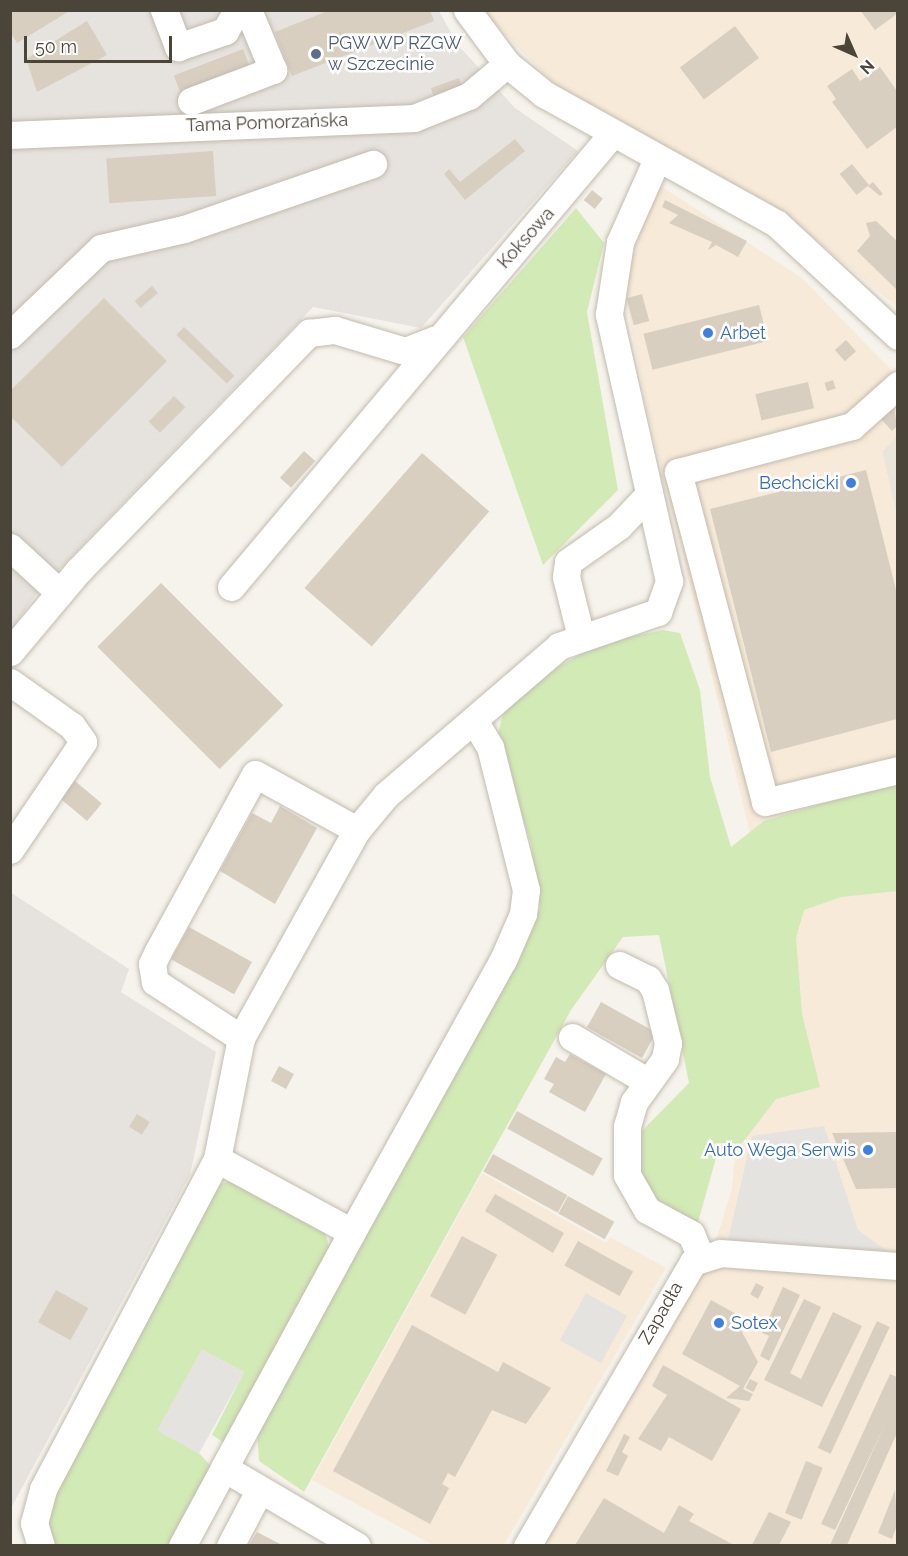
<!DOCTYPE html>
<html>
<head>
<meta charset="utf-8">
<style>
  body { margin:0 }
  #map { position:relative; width:908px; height:1556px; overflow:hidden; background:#f6f3ec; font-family:Raleway,sans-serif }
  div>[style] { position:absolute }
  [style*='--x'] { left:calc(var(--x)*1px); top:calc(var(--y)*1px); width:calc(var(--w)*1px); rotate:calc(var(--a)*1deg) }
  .residential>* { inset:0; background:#eae5da }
  .commercial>* { inset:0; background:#f7ead8 }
  .industrial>* { inset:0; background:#e6e2dd }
  .green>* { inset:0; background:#d2eab5 }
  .parking>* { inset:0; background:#e5e3e0; transform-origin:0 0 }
  .building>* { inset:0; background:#d8cfc1; transform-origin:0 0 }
  .roads { filter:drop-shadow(0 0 2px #c2bbae) drop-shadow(0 0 2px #c2bbae) }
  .minor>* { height:27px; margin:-13.5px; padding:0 13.5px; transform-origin:13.5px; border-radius:13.5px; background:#fff }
  .dots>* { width:16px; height:16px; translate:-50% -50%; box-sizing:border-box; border:3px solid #fff; border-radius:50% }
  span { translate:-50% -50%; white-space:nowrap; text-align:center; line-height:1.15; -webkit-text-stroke:5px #fff; paint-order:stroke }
  .service-label { font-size:18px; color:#4e5e75 }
  .left { translate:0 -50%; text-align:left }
  .street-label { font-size:18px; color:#4b4439 }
  .shop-label { font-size:18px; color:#366cbe }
  .right { translate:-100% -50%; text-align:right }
  .frame { position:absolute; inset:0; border:12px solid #4b4439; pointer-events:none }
  .north { position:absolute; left:824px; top:24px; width:60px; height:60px; -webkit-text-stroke:4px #fff; paint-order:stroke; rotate:135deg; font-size:16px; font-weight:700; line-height:24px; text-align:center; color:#4b4439 }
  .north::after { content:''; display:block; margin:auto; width:21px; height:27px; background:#4b4439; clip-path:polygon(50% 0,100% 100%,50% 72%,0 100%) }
  .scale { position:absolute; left:24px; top:36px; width:148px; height:27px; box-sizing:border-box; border:3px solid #4b4439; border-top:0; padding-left:8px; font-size:18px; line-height:21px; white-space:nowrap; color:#4b4439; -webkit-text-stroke:4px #fff; paint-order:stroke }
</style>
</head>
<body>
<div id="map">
  <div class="residential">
    <i style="clip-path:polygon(897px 436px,897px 519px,882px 451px)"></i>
  </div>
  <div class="commercial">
    <i style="clip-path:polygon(482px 11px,897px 11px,897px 307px,776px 207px,555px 85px)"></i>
    <i style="clip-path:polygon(656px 183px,802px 278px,897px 376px,897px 436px,882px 452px,898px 519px,897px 1545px,538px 1546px,710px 1259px,732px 1189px,761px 878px,647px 409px,623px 285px)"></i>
    <i style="clip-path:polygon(482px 1173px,606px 1243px,610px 1237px,666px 1268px,504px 1545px,433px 1545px,312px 1480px)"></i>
  </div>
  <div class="industrial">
    <i style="clip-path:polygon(11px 11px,439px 11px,458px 45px,515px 108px,578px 151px,421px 328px,313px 307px,39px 590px,11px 631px)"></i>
    <i style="clip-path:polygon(10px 892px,129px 969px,121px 992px,216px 1052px,190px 1175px,11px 1508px)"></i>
  </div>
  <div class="green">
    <i style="clip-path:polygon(576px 208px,604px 243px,587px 312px,618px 490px,543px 565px,463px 337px)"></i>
    <i style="clip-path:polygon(663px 630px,680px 633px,700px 690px,710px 777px,731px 847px,764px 821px,897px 782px,897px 891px,841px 897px,804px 910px,796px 938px,802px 1014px,820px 1087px,776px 1099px,743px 1142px,716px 1158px,697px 1226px,656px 1204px,639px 1180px,638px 1135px,689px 1083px,659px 935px,623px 937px,571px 1010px,304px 1492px,259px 1461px,257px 1430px,521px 955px,540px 908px,531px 844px,498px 735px,502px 717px,523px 686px,601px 643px)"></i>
    <i style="clip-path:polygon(230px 1181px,246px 1185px,324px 1229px,331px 1253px,228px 1445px,212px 1435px,244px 1372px,202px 1350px,158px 1430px,200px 1454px,214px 1470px,170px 1545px,54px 1545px,46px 1511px,215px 1186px)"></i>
  </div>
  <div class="parking">
    <i style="clip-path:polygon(824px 1126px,858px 1230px,887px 1251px,728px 1240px,752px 1136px)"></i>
    <i style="left:586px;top:1293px;width:47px;height:54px;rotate:29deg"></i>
    <i style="left:202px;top:1349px;width:48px;height:93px;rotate:29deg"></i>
  </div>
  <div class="building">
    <i style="clip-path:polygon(10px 10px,71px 10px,17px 43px,10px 32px)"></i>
    <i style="clip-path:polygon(330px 10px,430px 10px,434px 21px,292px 76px,275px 32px)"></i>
    <i style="clip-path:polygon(860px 10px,897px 10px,897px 14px,875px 30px)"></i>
    <i style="clip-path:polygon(87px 21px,107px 55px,37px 92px,26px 59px)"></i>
    <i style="left:735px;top:26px;width:40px;height:69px;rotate:53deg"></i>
    <i style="left:243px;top:49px;width:19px;height:74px;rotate:69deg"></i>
    <i style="clip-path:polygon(880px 67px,897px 91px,897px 127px,867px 149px,832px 102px,836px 99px,827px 86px,852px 69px,860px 81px)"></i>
    <i style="left:459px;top:78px;width:15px;height:30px;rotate:70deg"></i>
    <i style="clip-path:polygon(515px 139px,525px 151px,465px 200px,444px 174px,449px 169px,460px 182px)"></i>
    <i style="left:213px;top:151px;width:45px;height:107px;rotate:86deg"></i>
    <i style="left:852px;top:164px;width:27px;height:16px;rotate:51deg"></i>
    <i style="clip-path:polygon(873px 182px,883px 194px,880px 196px,868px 186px)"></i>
    <i style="left:592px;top:190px;width:14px;height:13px;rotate:39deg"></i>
    <i style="clip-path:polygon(665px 200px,747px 241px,738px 257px,716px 245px,708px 250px,712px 242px,669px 223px,678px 215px,662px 207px)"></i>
    <i style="clip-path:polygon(876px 221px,897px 241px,897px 290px,857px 251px,870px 236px,866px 223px)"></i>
    <i style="left:152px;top:286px;width:9px;height:23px;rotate:49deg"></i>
    <i style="left:642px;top:294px;width:28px;height:16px;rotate:75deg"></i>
    <i style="clip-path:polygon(104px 298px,167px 361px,62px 467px,10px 416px,10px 391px)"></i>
    <i style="left:759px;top:305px;width:37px;height:119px;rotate:76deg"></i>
    <i style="left:184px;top:327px;width:70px;height:11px;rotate:44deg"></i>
    <i style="left:846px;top:340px;width:15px;height:15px;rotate:48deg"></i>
    <i style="left:833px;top:380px;width:9px;height:9px;rotate:72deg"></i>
    <i style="left:808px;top:382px;width:27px;height:54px;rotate:77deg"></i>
    <i style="left:174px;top:396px;width:16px;height:36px;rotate:45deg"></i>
    <i style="clip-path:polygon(894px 407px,897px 426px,892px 431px,881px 419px)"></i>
    <i style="left:304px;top:451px;width:15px;height:36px;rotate:42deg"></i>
    <i style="left:422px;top:453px;width:89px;height:179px;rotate:41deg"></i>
    <i style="clip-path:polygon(866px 470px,897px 594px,897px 719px,771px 752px,710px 509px)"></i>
    <i style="left:161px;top:583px;width:173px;height:90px;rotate:45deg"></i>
    <i style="left:75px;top:781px;width:35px;height:23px;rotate:40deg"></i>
    <i style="clip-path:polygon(280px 806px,317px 828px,275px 904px,220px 871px,252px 813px,271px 823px)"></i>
    <i style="left:189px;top:927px;width:72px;height:37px;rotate:29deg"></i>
    <i style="left:601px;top:1002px;width:63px;height:29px;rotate:29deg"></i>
    <i style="clip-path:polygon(570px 1054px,606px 1074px,585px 1112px,549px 1092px,554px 1084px,544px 1079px,556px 1057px,565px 1062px)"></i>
    <i style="left:279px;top:1066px;width:17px;height:17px;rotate:28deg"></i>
    <i style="left:517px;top:1111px;width:98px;height:20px;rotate:29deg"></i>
    <i style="left:137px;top:1114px;width:15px;height:15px;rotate:32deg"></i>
    <i style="clip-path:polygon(897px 1132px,897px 1188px,856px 1189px,832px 1133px)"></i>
    <i style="left:493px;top:1154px;width:85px;height:20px;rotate:29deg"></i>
    <i style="clip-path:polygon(495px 1194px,564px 1233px,553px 1253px,485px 1211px)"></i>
    <i style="left:568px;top:1196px;width:53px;height:20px;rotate:29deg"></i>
    <i style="left:462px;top:1236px;width:40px;height:68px;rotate:28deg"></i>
    <i style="left:578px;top:1241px;width:63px;height:28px;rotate:29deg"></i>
    <i style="left:756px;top:1283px;width:9px;height:13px;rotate:27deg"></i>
    <i style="clip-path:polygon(783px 1287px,800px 1295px,769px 1361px,760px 1356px,769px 1336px,762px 1333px)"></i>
    <i style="left:56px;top:1290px;width:37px;height:37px;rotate:29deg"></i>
    <i style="clip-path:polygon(804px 1299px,821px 1307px,790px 1373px,801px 1379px,833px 1312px,862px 1326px,822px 1407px,764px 1380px)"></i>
    <i style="clip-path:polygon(711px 1300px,747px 1320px,741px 1330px,758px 1362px,743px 1389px,753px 1394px,749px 1401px,726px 1398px,740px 1386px,682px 1354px)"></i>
    <i style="left:877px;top:1321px;width:14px;height:140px;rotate:25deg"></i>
    <i style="clip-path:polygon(412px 1325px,498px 1372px,503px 1362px,551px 1388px,526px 1424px,492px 1410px,455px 1477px,448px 1473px,442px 1484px,449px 1488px,430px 1524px,333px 1471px)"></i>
    <i style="clip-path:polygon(663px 1365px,741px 1409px,712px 1461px,669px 1437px,661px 1451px,638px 1439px,667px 1395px,652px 1386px)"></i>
    <i style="clip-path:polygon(890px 1374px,897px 1377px,897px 1433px,847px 1545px,830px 1545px,887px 1420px,835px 1530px,821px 1524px)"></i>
    <i style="left:750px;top:1379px;width:9px;height:10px;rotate:27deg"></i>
    <i style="clip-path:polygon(624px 1434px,630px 1437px,622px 1452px,628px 1456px,618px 1476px,606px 1471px)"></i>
    <i style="left:806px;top:1461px;width:18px;height:56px;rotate:22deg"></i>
    <i style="clip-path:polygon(895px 1490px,897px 1525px,892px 1539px,878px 1533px)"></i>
    <i style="clip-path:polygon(604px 1498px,664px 1533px,679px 1505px,694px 1514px,689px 1521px,734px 1545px,575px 1545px)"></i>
    <i style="clip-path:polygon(769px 1512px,791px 1522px,779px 1545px,752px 1545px)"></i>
    <i style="clip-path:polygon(257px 1532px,282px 1545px,249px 1545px)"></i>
  </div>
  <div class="roads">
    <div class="minor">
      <i style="--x:164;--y:10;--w:40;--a:69"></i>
      <i style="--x:178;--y:47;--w:50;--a:-18.8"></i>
      <i style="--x:225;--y:31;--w:24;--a:-60"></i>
      <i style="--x:467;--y:10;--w:67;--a:53.5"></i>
      <i style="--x:507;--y:64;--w:48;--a:39"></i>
      <i style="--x:544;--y:94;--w:265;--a:29.1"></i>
      <i style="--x:776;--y:223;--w:166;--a:42.8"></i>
      <i style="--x:191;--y:101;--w:88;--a:-20.7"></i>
      <i style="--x:273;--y:70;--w:65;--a:-112.6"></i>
      <i style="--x:10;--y:135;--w:404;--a:-2.4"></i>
      <i style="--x:414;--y:118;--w:59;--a:-21.8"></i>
      <i style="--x:469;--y:96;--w:50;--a:-40.1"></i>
      <i style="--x:10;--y:335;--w:126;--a:-43.7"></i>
      <i style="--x:101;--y:248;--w:85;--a:-12.9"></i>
      <i style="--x:184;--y:229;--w:200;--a:-19"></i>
      <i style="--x:898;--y:385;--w:62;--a:138.3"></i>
      <i style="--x:852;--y:426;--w:180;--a:165.2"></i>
      <i style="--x:678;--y:472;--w:341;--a:75.2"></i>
      <i style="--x:765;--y:802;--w:137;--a:-13.5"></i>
      <i style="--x:10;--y:547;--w:67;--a:42.6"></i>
      <i style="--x:231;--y:587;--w:592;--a:-49.93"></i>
      <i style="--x:581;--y:637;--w:62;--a:-104"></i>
      <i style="--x:566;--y:577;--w:15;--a:-82"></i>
      <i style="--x:568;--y:562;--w:62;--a:-35.2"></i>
      <i style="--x:619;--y:526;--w:44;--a:-46.8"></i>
      <i style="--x:10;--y:652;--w:106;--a:-50"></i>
      <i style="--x:78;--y:571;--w:332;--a:-45.9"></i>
      <i style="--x:309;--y:333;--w:26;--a:-7"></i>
      <i style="--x:335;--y:330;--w:73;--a:16.7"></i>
      <i style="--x:405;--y:351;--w:33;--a:-21"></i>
      <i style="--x:10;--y:682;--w:76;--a:35.4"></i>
      <i style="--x:72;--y:726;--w:19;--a:55"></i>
      <i style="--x:83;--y:742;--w:130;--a:124.1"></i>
      <i style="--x:357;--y:830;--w:116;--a:-151.2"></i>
      <i style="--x:255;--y:774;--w:202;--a:118.7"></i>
      <i style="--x:158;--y:951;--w:14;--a:115"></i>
      <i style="--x:152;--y:964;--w:18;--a:81"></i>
      <i style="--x:155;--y:982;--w:103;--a:33.1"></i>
      <i style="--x:241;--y:1038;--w:238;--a:-60.9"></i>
      <i style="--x:357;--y:830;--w:45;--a:-50.4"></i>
      <i style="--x:386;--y:795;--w:228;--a:-40.7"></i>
      <i style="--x:559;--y:646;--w:105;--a:-19"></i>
      <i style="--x:658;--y:612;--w:33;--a:-70"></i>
      <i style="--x:669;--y:581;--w:274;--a:-102.7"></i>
      <i style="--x:609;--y:314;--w:73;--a:-81.3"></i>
      <i style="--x:620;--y:242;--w:91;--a:-66"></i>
      <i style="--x:619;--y:965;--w:32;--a:26"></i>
      <i style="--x:648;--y:979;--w:13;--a:58"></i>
      <i style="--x:655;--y:990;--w:55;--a:76.2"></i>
      <i style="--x:668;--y:1043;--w:16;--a:101"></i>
      <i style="--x:665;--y:1059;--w:53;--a:125.8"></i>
      <i style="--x:634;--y:1102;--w:25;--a:106"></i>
      <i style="--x:627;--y:1126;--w:49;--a:90"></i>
      <i style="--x:627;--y:1175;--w:40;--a:60.3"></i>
      <i style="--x:647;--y:1210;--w:50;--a:28.6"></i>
      <i style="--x:691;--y:1234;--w:25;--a:67"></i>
      <i style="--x:572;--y:1037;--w:87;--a:30.4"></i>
      <i style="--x:217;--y:1159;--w:153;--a:28.4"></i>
      <i style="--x:352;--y:1232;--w:268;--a:118.5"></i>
      <i style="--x:224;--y:1468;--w:154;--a:30.4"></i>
      <i style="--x:352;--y:1232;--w:311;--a:-61"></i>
      <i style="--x:503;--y:960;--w:50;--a:-66.5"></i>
      <i style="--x:523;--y:914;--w:24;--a:-83"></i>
      <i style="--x:526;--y:890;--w:147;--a:-104.1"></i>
      <i style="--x:490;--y:747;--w:31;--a:-121"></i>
      <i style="--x:41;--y:1546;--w:24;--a:-107"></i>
      <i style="--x:34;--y:1523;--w:35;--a:-75"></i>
      <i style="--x:43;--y:1489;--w:373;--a:-62.2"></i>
      <i style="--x:217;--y:1159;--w:123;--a:-78.8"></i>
      <i style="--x:182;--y:1546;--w:89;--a:-61.7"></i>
      <i style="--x:230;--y:1546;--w:64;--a:-62.2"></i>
      <i style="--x:527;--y:1546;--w:329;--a:-59.7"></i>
      <i style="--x:693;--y:1262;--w:28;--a:-18"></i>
      <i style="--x:720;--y:1253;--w:178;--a:4.2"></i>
    </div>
  </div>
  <div class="dots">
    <i style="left:316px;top:54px;background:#5c6f8a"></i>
    <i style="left:708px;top:333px;background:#3f7fe0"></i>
    <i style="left:851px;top:483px;background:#3f7fe0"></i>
    <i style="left:868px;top:1150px;background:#3f7fe0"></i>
    <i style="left:719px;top:1323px;background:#3f7fe0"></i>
  </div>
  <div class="service-label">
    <span class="left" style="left:328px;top:54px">PGW WP RZGW<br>w Szczecinie</span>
  </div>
  <div class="street-label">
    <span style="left:267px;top:123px;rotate:-2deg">Tama Pomorzańska</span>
    <span style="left:526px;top:238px;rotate:-48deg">Koksowa</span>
    <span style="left:661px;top:1313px;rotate:-60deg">Zapadła</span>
  </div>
  <div class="shop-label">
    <span class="left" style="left:720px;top:333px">Arbet</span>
    <span class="right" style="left:839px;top:483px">Bechcicki</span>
    <span class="right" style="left:856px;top:1150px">Auto Wega Serwis</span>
    <span class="left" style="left:731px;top:1323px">Sotex</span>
  </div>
  <div class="frame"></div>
  <div class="north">N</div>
  <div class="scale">50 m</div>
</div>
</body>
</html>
